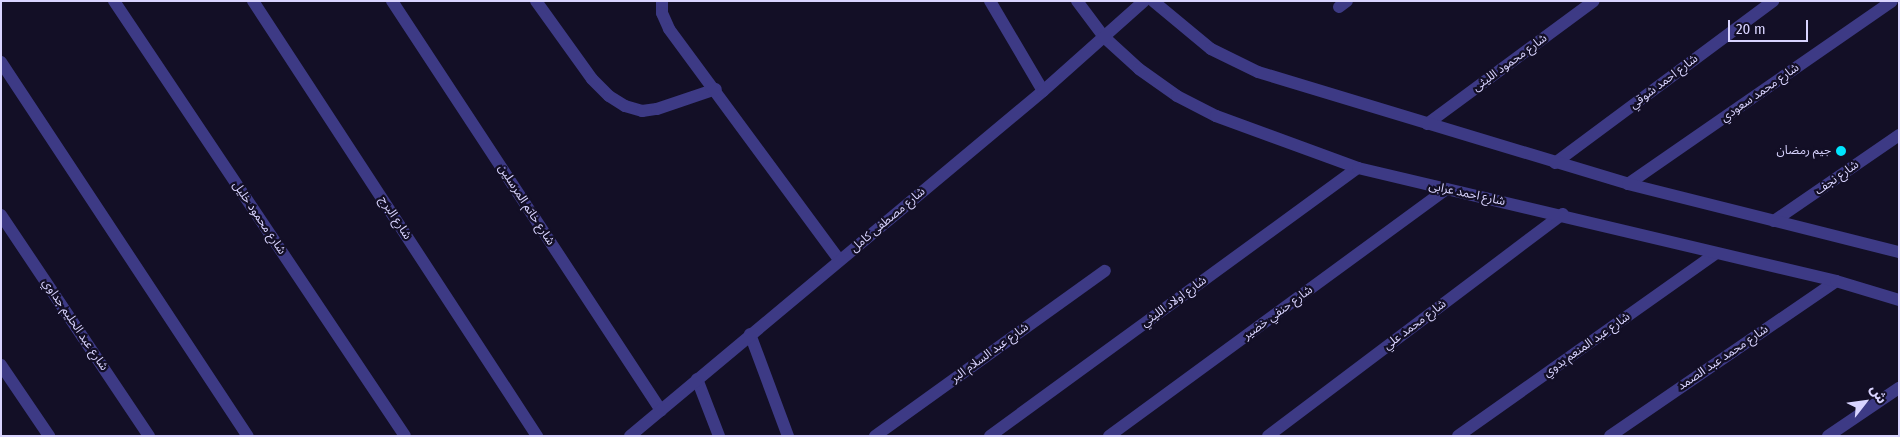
<!DOCTYPE html>
<html>
<head>
<meta charset="utf-8">
<style>
  body { margin:0 }
  #map { position:relative; width:1900px; height:437px; overflow:hidden; background:#130f26; font-family:"Fira Sans Condensed","Noto Sans Arabic",sans-serif }
  div>[style] { position:absolute }
  [style*='--x'] { left:calc(var(--x)*1px); top:calc(var(--y)*1px); width:calc(var(--w)*1px); rotate:calc(var(--a)*1deg) }
  .minor>* { height:12px; margin:-6px; padding:0 6px; transform-origin:6px; border-radius:6px; background:#3d3a85 }
  .tertiary>* { height:12px; margin:-6px; padding:0 6px; transform-origin:6px; border-radius:6px; background:#3d3a85 }
  .dots>* { width:14px; height:14px; translate:-50% -50%; box-sizing:border-box; border:2px solid #130f26; border-radius:50% }
  span { translate:-50% -50%; white-space:nowrap; text-align:center; line-height:1.15; -webkit-text-stroke:4.5px #130f26; paint-order:stroke }
  .street-label { font-size:12px; color:#d9d4ff }
  .poi-label { font-size:12px; color:#d9d4ff }
  .right { translate:-100% -50%; text-align:right }
  .frame { position:absolute; inset:0; border:2px solid #d9d4ff; pointer-events:none }
  .north { position:absolute; left:1840px; top:377px; width:50px; height:50px; -webkit-text-stroke:4px #130f26; paint-order:stroke; rotate:60deg; font-size:14px; font-weight:700; line-height:20px; text-align:center; color:#d9d4ff }
  .north::after { content:''; display:block; margin:auto; width:18px; height:22px; background:#d9d4ff; clip-path:polygon(50% 0,100% 100%,50% 72%,0 100%) }
  .scale { position:absolute; left:1728px; top:20px; width:80px; height:22px; box-sizing:border-box; border:2px solid #d9d4ff; border-top:0; padding-left:6px; font-size:15px; line-height:18px; white-space:nowrap; color:#d9d4ff; -webkit-text-stroke:4px #130f26; paint-order:stroke }
</style>
</head>
<body>
<div id="map">
  <div class="minor">
    <i style="--x:114;--y:1;--w:523;--a:56.22"></i>
    <i style="--x:253;--y:1;--w:520;--a:56.86"></i>
    <i style="--x:392;--y:1;--w:490;--a:56.7"></i>
    <i style="--x:536;--y:1;--w:96;--a:54.3"></i>
    <i style="--x:592;--y:79;--w:24;--a:45"></i>
    <i style="--x:609;--y:96;--w:19;--a:32"></i>
    <i style="--x:625;--y:106;--w:18;--a:16"></i>
    <i style="--x:642;--y:111;--w:15;--a:-8"></i>
    <i style="--x:657;--y:109;--w:62;--a:-18.7"></i>
    <i style="--x:662;--y:1;--w:12;--a:90"></i>
    <i style="--x:662;--y:13;--w:17;--a:66"></i>
    <i style="--x:669;--y:29;--w:287;--a:53.6"></i>
    <i style="--x:990;--y:1;--w:104;--a:59.5"></i>
    <i style="--x:1077;--y:1;--w:45;--a:53.1"></i>
    <i style="--x:1339;--y:7;--w:10;--a:-37"></i>
    <i style="--x:1;--y:62;--w:448;--a:56.6"></i>
    <i style="--x:1427;--y:124;--w:207;--a:-36.4"></i>
    <i style="--x:1555;--y:163;--w:272;--a:-36.6"></i>
    <i style="--x:1628;--y:184;--w:321;--a:-34.7"></i>
    <i style="--x:1;--y:215;--w:266;--a:56.2"></i>
    <i style="--x:1774;--y:221;--w:152;--a:-34.5"></i>
    <i style="--x:1;--y:365;--w:86;--a:55.9"></i>
    <i style="--x:697;--y:379;--w:61;--a:68.9"></i>
    <i style="--x:875;--y:436;--w:283;--a:-35.7"></i>
    <i style="--x:990;--y:436;--w:455;--a:-36.1"></i>
    <i style="--x:1109;--y:436;--w:418;--a:-36.2"></i>
    <i style="--x:1268;--y:436;--w:369;--a:-37"></i>
    <i style="--x:1458;--y:436;--w:316;--a:-35.3"></i>
    <i style="--x:1610;--y:436;--w:274;--a:-34.4"></i>
    <i style="--x:1828;--y:436;--w:86;--a:-34.1"></i>
  </div>
  <div class="tertiary">
    <i style="--x:1153;--y:1;--w:75;--a:39.6"></i>
    <i style="--x:1211;--y:49;--w:52;--a:26.1"></i>
    <i style="--x:1258;--y:72;--w:387;--a:16.8"></i>
    <i style="--x:1628;--y:184;--w:279;--a:14.1"></i>
    <i style="--x:1104;--y:37;--w:47;--a:42.4"></i>
    <i style="--x:1139;--y:69;--w:47;--a:35.4"></i>
    <i style="--x:1177;--y:96;--w:44;--a:27.1"></i>
    <i style="--x:1216;--y:116;--w:151;--a:20.1"></i>
    <i style="--x:1358;--y:168;--w:491;--a:13.3"></i>
    <i style="--x:1836;--y:281;--w:66;--a:16.8"></i>
    <i style="--x:750;--y:334;--w:109;--a:69.6"></i>
    <i style="--x:630;--y:436;--w:538;--a:-39.87"></i>
    <i style="--x:1043;--y:91;--w:135;--a:-41.7"></i>
  </div>
  <div class="dots">
    <i style="left:1841px;top:151px;background:#00e5ff"></i>
  </div>
  <div class="street-label">
    <span style="left:1510px;top:63px;rotate:-36deg">شارع محمود الليثى</span>
    <span style="left:1664px;top:82px;rotate:-37deg">شارع احمد شوقي</span>
    <span style="left:1760px;top:93px;rotate:-35deg">شارع محمد سعودي</span>
    <span style="left:1837px;top:178px;rotate:-35deg">شارع نجف</span>
    <span style="left:1467px;top:194px;rotate:12deg">شارع احمد عرابى</span>
    <span style="left:526px;top:205px;rotate:57deg">شارع خاتم المرسلين</span>
    <span style="left:259px;top:218px;rotate:56deg">شارع محمود خليل</span>
    <span style="left:395px;top:218px;rotate:57deg">شارع البرج</span>
    <span style="left:888px;top:220px;rotate:-40deg">شارع مصطفى كامل</span>
    <span style="left:1174px;top:302px;rotate:-36deg">شارع اولاد الليثي</span>
    <span style="left:1278px;top:313px;rotate:-36deg">شارع حنفي خضير</span>
    <span style="left:75px;top:325px;rotate:56deg">شارع عبد الحليم جداوي</span>
    <span style="left:1415px;top:325px;rotate:-37deg">شارع محمد علي</span>
    <span style="left:1587px;top:345px;rotate:-35deg">شارع عبد المنعم بدوي</span>
    <span style="left:990px;top:353px;rotate:-36deg">شارع عبد السلام البر</span>
    <span style="left:1723px;top:358px;rotate:-34deg">شارع محمد عبد الصمد</span>
  </div>
  <div class="poi-label">
    <span class="right" style="left:1831px;top:151px">جيم رمضان</span>
  </div>
  <div class="frame"></div>
  <div class="north">ش</div>
  <div class="scale">20 m</div>
</div>
</body>
</html>
